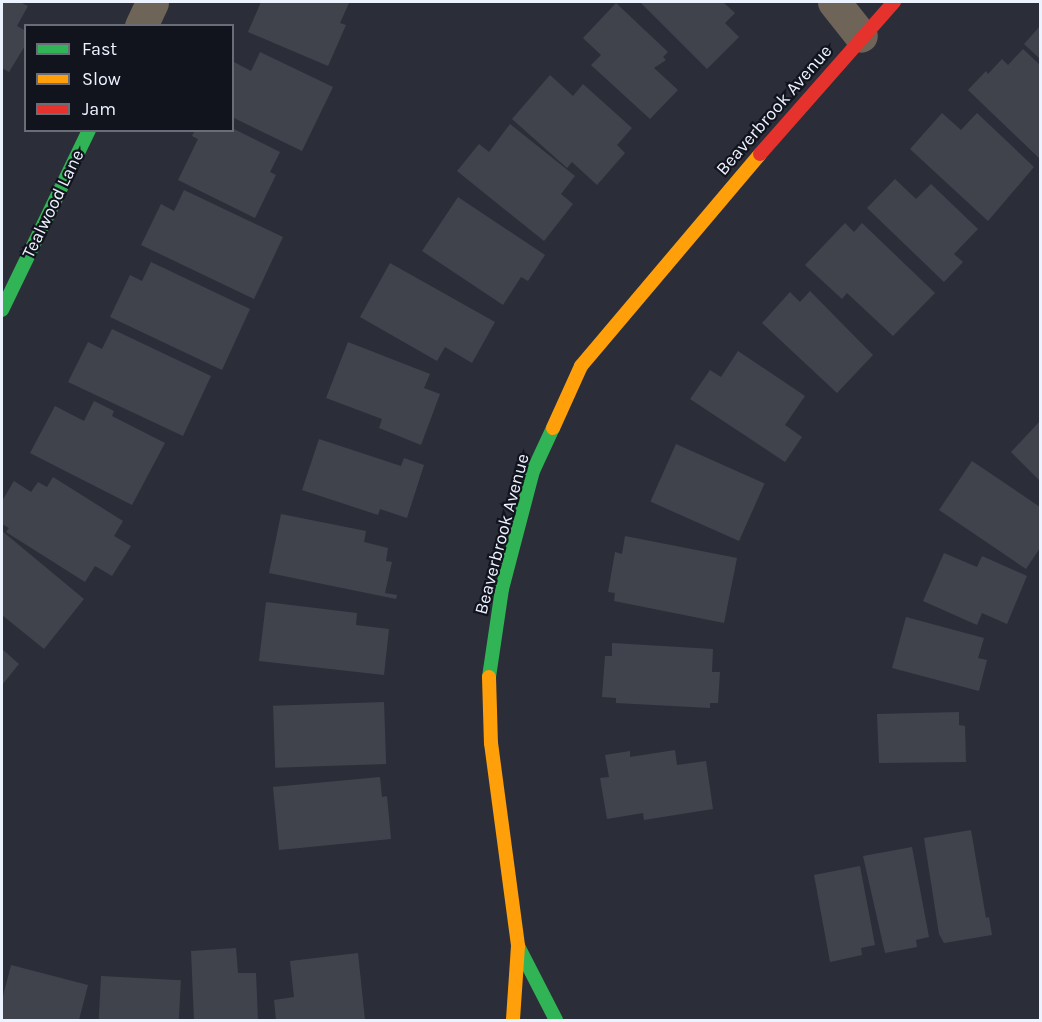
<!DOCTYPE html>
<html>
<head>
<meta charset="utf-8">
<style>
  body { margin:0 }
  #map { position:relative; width:1042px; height:1022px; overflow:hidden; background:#2b2e38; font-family:Karla,sans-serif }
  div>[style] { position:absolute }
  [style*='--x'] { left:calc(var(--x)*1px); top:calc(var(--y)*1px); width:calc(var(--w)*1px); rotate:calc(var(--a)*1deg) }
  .building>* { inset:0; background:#40434c; transform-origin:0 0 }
  .street>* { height:33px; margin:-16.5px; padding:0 16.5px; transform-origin:16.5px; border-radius:16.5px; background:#6e6457 }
  .fast>* { height:14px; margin:-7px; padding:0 7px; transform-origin:7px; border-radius:7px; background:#30b455 }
  .slow>* { height:14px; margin:-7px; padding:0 7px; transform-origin:7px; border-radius:7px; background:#ff9f0a }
  .jam>* { height:14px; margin:-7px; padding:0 7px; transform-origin:7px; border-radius:7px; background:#e5322d }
  span { translate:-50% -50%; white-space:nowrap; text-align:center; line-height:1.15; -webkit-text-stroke:4.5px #11141d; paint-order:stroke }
  .street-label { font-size:18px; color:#edf2ff }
  .frame { position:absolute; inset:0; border:3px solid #edf2ff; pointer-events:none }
  .legend { position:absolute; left:24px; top:24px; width:210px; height:108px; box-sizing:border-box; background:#11141d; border:2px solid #696d77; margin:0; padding:8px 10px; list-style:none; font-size:18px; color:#edf2ff }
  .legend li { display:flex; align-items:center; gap:12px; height:30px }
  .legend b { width:30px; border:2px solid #696d77 }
</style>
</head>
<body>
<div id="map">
  <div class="building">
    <i style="clip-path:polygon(2px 2px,20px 2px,28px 6px,17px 26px,26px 31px,26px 44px,9px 72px,2px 68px)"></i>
    <i style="clip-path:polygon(261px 2px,349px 3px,340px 23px,346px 25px,328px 66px,248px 32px)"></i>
    <i style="clip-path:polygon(640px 2px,723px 2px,735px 13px,725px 23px,739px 37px,707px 69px)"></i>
    <i style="clip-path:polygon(616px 3px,668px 52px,663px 57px,666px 60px,654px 68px,678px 90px,650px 119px,591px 65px,601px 55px,583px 38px)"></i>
    <i style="clip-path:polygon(1040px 26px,1040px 59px,1024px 44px)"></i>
    <i style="clip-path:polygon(1023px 49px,1040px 65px,1040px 159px,968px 90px,986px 71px,988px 74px,1002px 59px,1008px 65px)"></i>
    <i style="clip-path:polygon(260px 52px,333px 87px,302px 151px,232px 117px,232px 61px,251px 71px)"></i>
    <i style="clip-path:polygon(550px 75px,573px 96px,583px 84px,632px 128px,617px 145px,625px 153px,597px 185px,572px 162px,567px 168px,512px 119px)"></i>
    <i style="clip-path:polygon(942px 113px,961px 130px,977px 113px,1034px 167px,988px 221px,910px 149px)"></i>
    <i style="clip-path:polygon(510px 124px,575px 176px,561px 194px,573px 204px,544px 241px,457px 171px,479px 144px,489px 152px)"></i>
    <i style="clip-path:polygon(232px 128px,280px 152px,270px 172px,276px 175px,255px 218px,178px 180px,198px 139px,192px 136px,195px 130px)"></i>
    <i style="clip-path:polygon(895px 179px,916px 199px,931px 184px,978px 229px,954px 254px,963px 262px,944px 282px,867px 208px)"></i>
    <i style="clip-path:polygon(184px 190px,283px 237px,254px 299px,141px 245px,161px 204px,174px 211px)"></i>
    <i style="clip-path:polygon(458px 197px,545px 255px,528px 281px,521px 277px,503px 305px,422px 251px)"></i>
    <i style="clip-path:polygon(845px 223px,854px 232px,862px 223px,935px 293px,893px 336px,847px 293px,842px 299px,805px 265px)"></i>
    <i style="clip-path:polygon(151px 262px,250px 309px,222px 370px,110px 317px,130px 275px,142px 281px)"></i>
    <i style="clip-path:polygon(390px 263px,495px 322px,472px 363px,445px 347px,437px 361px,360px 317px)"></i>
    <i style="clip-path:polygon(810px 291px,873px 355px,837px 393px,762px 323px,790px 292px,800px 302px)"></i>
    <i style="clip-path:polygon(112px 329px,211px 376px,183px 436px,68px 382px,88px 342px,102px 349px)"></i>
    <i style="clip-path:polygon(348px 342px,430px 374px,424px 388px,440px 394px,421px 445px,379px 428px,382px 419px,326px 398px)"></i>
    <i style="clip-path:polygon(738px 351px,805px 396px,785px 425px,802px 437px,785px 462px,690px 399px,710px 370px,721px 377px)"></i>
    <i style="clip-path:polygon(94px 401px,114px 411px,112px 416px,165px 443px,132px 505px,30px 453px,55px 406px,84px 421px)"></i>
    <i style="clip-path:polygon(1040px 421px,1040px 481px,1011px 452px)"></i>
    <i style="clip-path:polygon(319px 439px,401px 466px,404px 458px,424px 465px,407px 518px,380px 509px,378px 515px,302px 490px)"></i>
    <i style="left:676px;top:444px;width:97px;height:63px;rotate:24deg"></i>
    <i style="clip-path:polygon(972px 461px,1040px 507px,1040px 548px,1026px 569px,939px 510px)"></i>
    <i style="clip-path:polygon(53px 477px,123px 521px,114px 536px,131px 546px,112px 576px,95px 566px,85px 582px,6px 532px,9px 528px,2px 524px,2px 501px,14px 481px,31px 492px,38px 482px,47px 487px)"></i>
    <i style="clip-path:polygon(281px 514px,366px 531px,364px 542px,388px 548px,386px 561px,392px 562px,385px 593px,397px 595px,396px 599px,269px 573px)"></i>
    <i style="clip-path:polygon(2px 531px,84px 599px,44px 649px,2px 615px)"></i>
    <i style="clip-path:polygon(625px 536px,737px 558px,724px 623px,614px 601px,615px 593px,608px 592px,615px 552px,622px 554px)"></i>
    <i style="clip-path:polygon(944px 553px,977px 567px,982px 556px,1027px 576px,1007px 624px,982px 613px,977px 625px,923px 601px)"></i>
    <i style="clip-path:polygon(266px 602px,357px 613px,356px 625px,389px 629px,384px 675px,259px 661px)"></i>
    <i style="clip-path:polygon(906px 617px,984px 638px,978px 658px,987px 660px,979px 691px,892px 668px)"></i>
    <i style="clip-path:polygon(612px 643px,713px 649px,712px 672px,720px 672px,718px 703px,710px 703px,710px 708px,616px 703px,616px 698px,602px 697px,605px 656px,612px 656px)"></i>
    <i style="clip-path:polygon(2px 649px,19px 664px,2px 685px)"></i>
    <i style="left:384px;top:702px;width:62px;height:111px;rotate:88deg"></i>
    <i style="clip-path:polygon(959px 712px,959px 725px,965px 726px,966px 762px,879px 763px,877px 714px)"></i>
    <i style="clip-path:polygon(675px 750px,677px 765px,706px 761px,713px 809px,644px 820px,643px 813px,607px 819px,600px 778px,609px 777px,605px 755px,630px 751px,630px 757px)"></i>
    <i style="clip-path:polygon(380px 777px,382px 797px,387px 796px,391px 839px,279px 850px,273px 787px)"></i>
    <i style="clip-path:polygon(971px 830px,986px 918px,989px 917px,992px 935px,944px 943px,939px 934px,924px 838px)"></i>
    <i style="clip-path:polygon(912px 847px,929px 937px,916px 940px,917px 947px,885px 953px,863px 856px)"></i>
    <i style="clip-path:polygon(860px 866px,875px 945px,861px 948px,862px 955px,830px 962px,814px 875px)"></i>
    <i style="clip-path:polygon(236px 948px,238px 973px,256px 973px,258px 1020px,194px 1020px,191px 951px)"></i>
    <i style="clip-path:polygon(358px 953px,365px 1020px,276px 1020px,274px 1000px,294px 997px,290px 961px)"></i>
    <i style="clip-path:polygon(11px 965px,88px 985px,79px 1020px,2px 1020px,2px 1000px)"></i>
    <i style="left:101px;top:976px;width:80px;height:44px;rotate:3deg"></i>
  </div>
  <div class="street">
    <i style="--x:834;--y:2;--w:43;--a:51.5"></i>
    <i style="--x:141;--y:26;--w:26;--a:-65"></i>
  </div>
  <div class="fast">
    <i style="--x:2;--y:310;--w:200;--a:-64.2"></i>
    <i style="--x:489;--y:677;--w:89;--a:-81.6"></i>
    <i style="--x:502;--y:589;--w:122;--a:-75.3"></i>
    <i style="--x:533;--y:471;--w:47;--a:-65.1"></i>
    <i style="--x:519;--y:948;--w:81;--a:62.8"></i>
  </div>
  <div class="slow">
    <i style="--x:553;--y:428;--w:68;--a:-65.7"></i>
    <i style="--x:581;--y:366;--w:277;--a:-49.8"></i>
    <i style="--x:489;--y:677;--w:66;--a:88.3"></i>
    <i style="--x:491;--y:743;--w:205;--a:82.4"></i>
    <i style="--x:518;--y:946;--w:74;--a:93.9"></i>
  </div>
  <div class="jam">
    <i style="--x:760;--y:154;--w:203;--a:-48.6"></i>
  </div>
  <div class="street-label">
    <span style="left:774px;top:110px;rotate:-49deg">Beaverbrook Avenue</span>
    <span style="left:53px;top:204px;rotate:-64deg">Tealwood Lane</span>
    <span style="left:502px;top:534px;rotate:-75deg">Beaverbrook Avenue</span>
  </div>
  <div class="frame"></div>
  <ul class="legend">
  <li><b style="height:8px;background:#30b455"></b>Fast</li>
  <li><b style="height:8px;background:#ff9f0a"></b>Slow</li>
  <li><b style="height:8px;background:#e5322d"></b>Jam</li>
  </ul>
</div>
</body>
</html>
